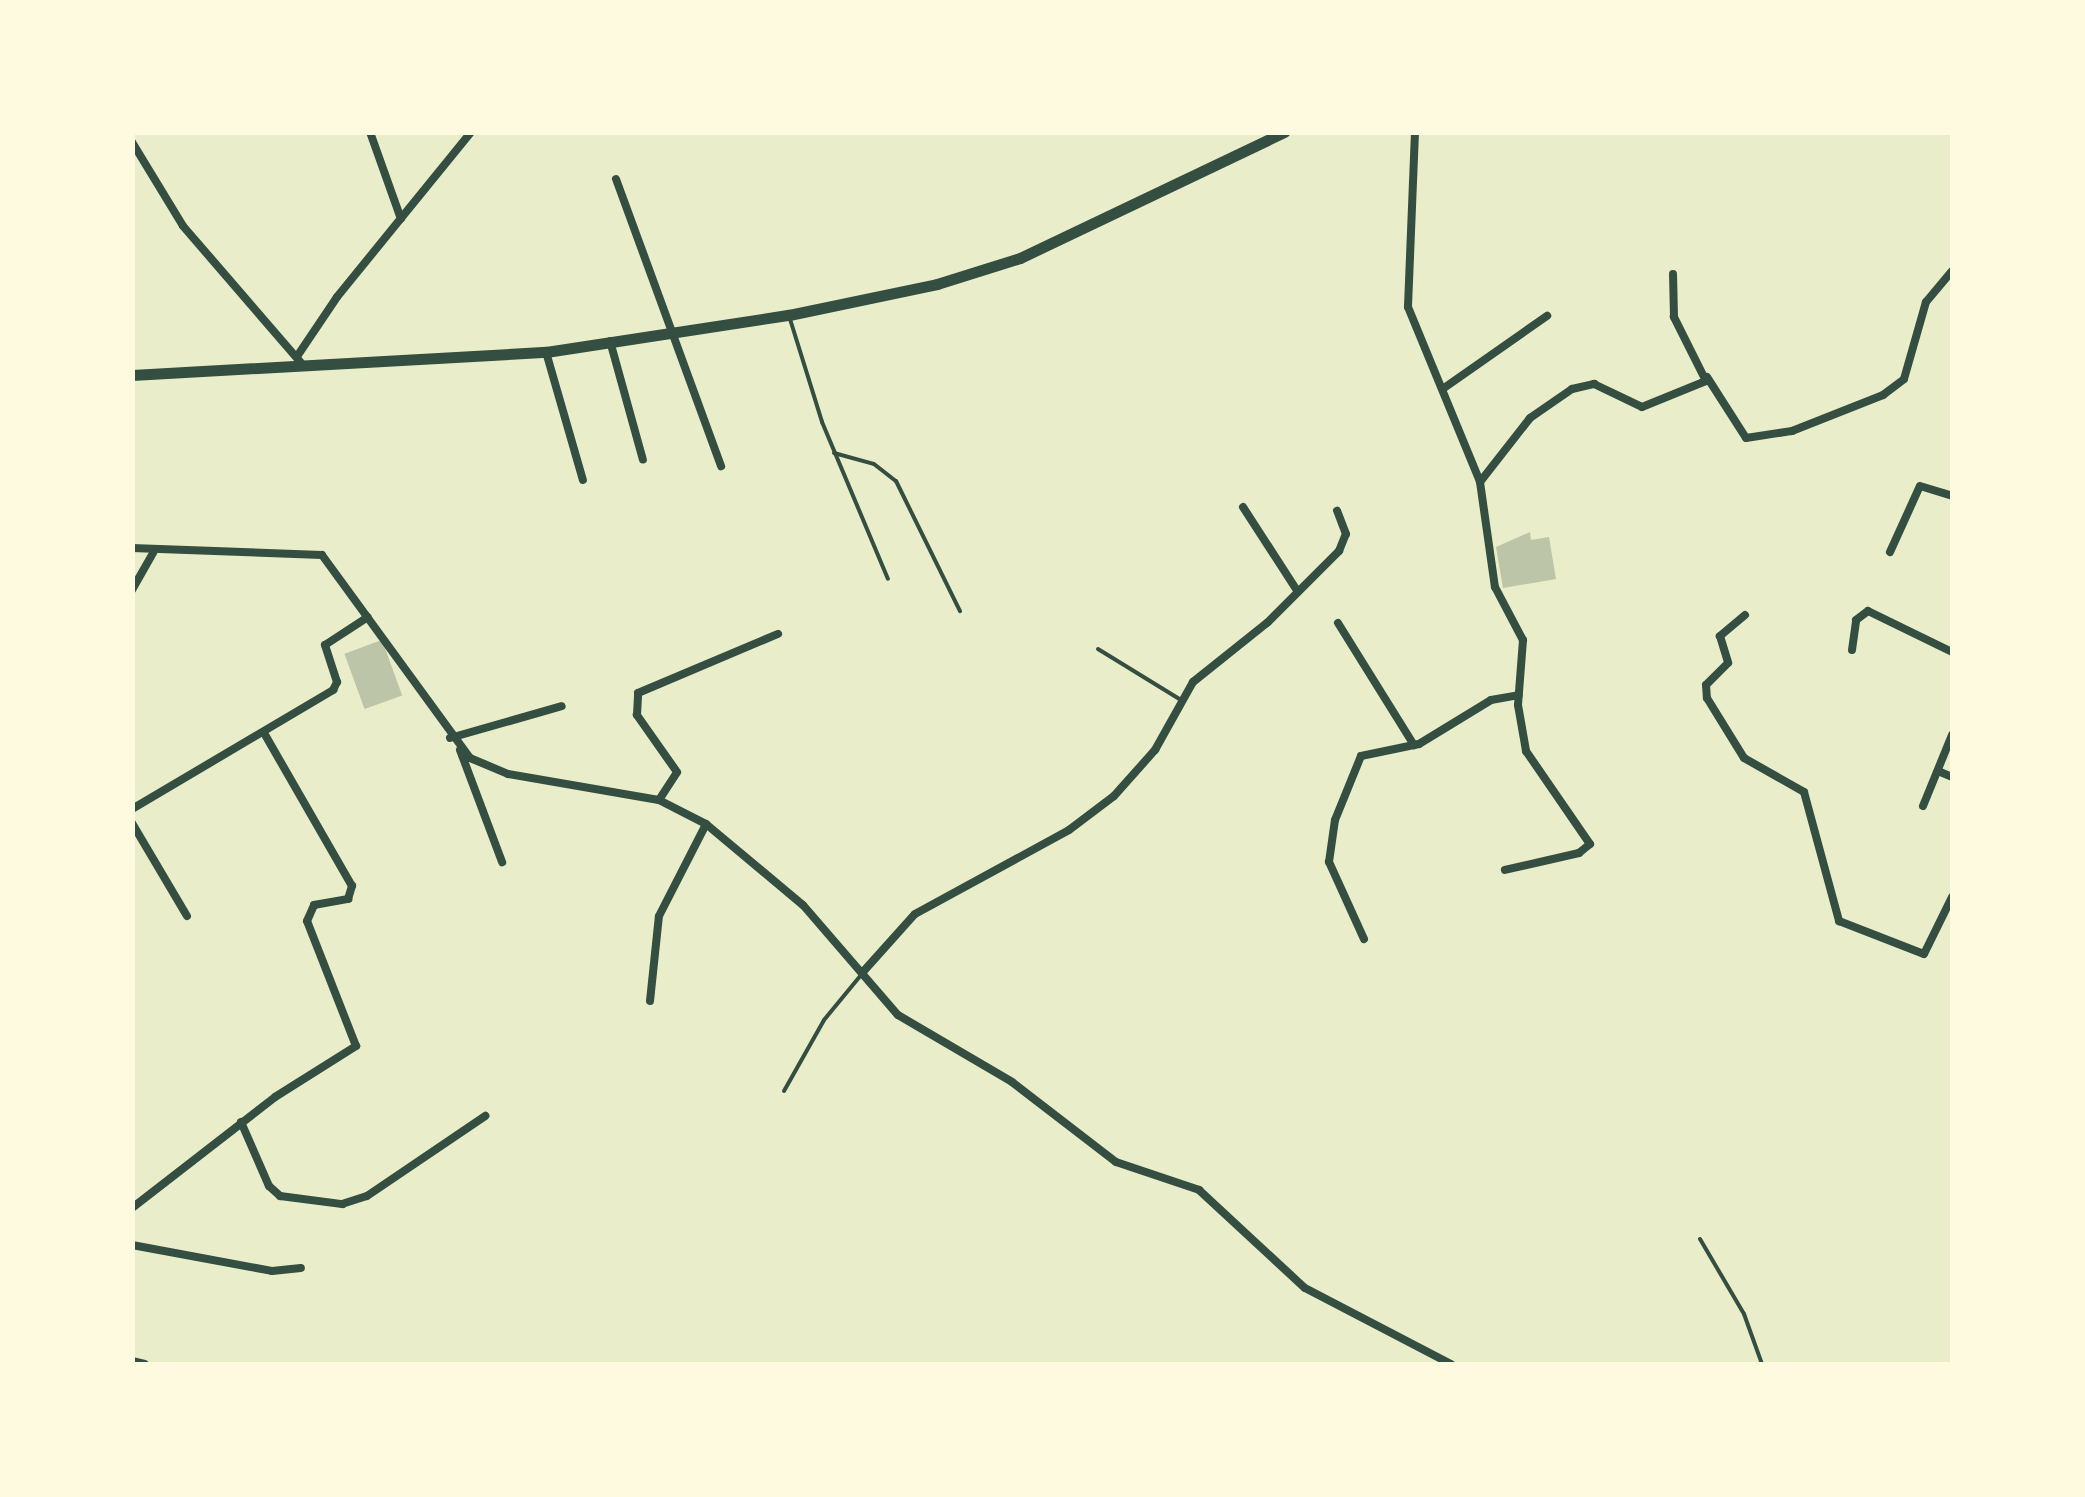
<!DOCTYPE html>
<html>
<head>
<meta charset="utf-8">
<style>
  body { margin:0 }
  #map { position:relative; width:2085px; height:1497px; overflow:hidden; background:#e9edc9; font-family:Montserrat,sans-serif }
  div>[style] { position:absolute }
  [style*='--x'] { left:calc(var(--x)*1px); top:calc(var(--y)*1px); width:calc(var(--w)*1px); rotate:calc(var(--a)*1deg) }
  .building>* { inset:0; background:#bcc5a7; transform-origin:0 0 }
  .service>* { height:4px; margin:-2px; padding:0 2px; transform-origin:2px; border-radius:2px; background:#344e41 }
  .minor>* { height:8px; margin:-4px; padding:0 4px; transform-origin:4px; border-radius:4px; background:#344e41 }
  .secondary>* { height:11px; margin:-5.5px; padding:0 5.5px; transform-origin:5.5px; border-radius:5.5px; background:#344e41 }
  span { translate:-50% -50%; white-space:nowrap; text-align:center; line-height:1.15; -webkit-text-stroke:10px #fefae0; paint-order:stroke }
  .frame { position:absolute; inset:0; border:135px solid #fefae0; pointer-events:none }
</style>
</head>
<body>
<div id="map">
  <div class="building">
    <i style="clip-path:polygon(1530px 532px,1531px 540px,1549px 537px,1556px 579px,1503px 588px,1496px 547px)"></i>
    <i style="left:382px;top:640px;width:59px;height:40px;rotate:70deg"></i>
  </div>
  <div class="service">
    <i style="--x:790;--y:319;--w:108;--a:72.7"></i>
    <i style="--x:822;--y:422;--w:170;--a:67.2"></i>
    <i style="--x:834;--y:453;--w:41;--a:15.4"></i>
    <i style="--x:874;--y:464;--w:28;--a:38"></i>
    <i style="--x:896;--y:481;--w:145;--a:63.8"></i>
    <i style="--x:1098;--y:649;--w:97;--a:31.6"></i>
    <i style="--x:784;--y:1091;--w:81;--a:-60.6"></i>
    <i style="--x:824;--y:1020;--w:58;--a:-50.6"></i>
    <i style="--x:1700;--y:1239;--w:87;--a:59.6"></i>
    <i style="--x:1744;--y:1314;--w:53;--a:70.2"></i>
  </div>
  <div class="minor">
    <i style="--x:370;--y:132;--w:92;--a:70.4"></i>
    <i style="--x:1415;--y:132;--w:175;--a:92.3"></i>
    <i style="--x:1408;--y:307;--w:189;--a:67.6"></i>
    <i style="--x:1480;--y:482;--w:106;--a:81.9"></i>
    <i style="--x:1495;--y:587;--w:60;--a:62.2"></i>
    <i style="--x:1523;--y:640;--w:65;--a:94.4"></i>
    <i style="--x:1518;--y:705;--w:47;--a:80.1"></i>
    <i style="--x:1526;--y:751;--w:113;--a:55.5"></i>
    <i style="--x:1590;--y:844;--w:14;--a:141"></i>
    <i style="--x:1579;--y:853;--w:76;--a:167.1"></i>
    <i style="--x:132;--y:142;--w:98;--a:58.7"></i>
    <i style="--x:183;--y:226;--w:185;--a:49.2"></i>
    <i style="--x:616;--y:179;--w:306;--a:69.9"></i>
    <i style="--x:610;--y:341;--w:123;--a:74.5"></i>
    <i style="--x:546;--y:352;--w:133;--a:73.9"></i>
    <i style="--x:298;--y:355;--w:70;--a:-56.1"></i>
    <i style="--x:337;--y:297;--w:213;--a:-50.9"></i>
    <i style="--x:1707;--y:377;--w:72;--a:57.4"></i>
    <i style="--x:1746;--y:438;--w:47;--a:-8.7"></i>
    <i style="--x:1792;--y:431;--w:98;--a:-21.6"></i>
    <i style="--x:1883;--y:395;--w:26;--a:-37"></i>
    <i style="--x:1904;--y:379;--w:80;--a:-74.1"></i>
    <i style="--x:1926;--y:302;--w:40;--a:-50"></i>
    <i style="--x:1444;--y:388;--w:126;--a:-35"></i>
    <i style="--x:1480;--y:482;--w:81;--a:-52"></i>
    <i style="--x:1530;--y:418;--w:51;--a:-34.6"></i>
    <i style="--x:1572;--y:389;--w:23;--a:-13"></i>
    <i style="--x:1594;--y:384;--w:53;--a:25.6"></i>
    <i style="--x:1642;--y:407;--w:69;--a:-22.1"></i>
    <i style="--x:1706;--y:381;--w:72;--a:-116.6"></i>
    <i style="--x:1674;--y:317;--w:43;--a:-91.3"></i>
    <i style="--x:1243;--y:507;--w:101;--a:57.1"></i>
    <i style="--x:132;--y:548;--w:190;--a:2.1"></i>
    <i style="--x:322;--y:555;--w:251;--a:53.9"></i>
    <i style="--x:470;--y:758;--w:41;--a:22.8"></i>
    <i style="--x:508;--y:774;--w:153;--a:9.8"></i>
    <i style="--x:659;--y:800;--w:53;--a:27.1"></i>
    <i style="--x:706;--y:824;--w:126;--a:39.9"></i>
    <i style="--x:803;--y:905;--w:145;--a:49.2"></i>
    <i style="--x:898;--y:1015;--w:132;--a:30.4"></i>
    <i style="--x:1012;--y:1082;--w:131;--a:37.6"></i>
    <i style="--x:1116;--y:1162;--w:88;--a:18.6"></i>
    <i style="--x:1199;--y:1190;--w:144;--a:42.8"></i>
    <i style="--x:1305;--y:1288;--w:165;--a:27.5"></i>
    <i style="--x:1890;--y:552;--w:72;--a:-65.6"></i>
    <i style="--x:1920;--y:486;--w:34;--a:17"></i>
    <i style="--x:132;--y:590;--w:43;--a:-60.4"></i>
    <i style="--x:1745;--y:615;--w:33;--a:140"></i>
    <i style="--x:1720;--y:636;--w:28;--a:73"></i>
    <i style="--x:1728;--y:663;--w:31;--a:135"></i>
    <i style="--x:1706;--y:685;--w:13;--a:86"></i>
    <i style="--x:1707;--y:698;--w:70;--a:58.3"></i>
    <i style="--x:1744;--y:758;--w:69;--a:29.5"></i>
    <i style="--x:1804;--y:792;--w:134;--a:74.8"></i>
    <i style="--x:1839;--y:921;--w:91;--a:21.2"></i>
    <i style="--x:1924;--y:954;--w:64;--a:-63.8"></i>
    <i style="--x:1338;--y:623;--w:144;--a:58.1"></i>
    <i style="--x:1852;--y:650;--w:30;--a:-82"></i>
    <i style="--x:1856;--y:620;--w:15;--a:-37"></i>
    <i style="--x:1868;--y:611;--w:93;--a:26"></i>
    <i style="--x:450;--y:738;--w:116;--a:-15.9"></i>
    <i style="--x:460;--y:750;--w:120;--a:69.4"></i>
    <i style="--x:1938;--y:771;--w:15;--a:23"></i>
    <i style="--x:659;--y:800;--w:33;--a:-57"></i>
    <i style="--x:677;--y:772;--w:70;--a:-125.1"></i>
    <i style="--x:637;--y:715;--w:22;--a:-87"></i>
    <i style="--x:638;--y:693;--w:152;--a:-22.9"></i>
    <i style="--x:1923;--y:806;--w:77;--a:-67.8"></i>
    <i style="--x:132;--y:809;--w:234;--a:-30.6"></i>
    <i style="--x:333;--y:690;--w:9;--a:-63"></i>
    <i style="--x:337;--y:682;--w:39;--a:-108"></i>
    <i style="--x:325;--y:645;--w:51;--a:-33.1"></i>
    <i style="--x:132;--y:823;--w:108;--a:59.4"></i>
    <i style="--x:1364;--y:939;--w:85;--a:-114.4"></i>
    <i style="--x:1329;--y:862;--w:42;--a:-81.9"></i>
    <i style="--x:1335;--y:820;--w:69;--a:-67.9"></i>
    <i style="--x:1361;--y:756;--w:59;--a:-11.7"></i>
    <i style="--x:1419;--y:744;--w:84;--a:-31.4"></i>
    <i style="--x:1491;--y:700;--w:28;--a:-10"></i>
    <i style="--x:862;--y:973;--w:79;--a:-48.1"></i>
    <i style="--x:915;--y:914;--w:175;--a:-28.6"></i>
    <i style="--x:1069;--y:830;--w:56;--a:-37.1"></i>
    <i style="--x:1114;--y:796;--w:62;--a:-48.3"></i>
    <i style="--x:1155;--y:750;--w:78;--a:-60.8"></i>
    <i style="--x:1193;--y:682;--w:95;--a:-38.6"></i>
    <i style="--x:1267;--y:623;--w:102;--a:-45"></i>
    <i style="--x:1339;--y:551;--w:18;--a:-68"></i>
    <i style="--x:1346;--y:534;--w:25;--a:-111"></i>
    <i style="--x:650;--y:1001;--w:85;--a:-84"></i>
    <i style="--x:659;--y:916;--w:103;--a:-62.9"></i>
    <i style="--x:241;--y:1122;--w:70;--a:66.4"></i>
    <i style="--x:269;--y:1186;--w:15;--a:42"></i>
    <i style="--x:280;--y:1196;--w:63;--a:7.4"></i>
    <i style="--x:342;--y:1204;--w:26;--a:-18"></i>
    <i style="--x:367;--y:1196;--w:143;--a:-34.1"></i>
    <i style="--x:132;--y:1208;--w:181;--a:-37.8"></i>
    <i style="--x:275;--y:1097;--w:96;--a:-32.2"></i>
    <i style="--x:356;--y:1046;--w:134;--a:-111.4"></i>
    <i style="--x:307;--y:921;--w:17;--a:-66"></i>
    <i style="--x:314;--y:905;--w:35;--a:-10"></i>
    <i style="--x:348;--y:899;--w:14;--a:-73"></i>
    <i style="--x:352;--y:886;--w:177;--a:-119.9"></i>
    <i style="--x:132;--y:1245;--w:142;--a:10.5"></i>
    <i style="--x:272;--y:1271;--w:29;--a:-6"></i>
    <i style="--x:132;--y:1361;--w:13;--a:13"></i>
  </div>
  <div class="secondary">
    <i style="--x:132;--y:375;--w:415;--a:-3.2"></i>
    <i style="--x:546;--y:352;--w:246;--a:-8.7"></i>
    <i style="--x:789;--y:315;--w:151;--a:-11.8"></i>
    <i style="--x:937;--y:284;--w:87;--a:-17.4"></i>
    <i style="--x:1020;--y:258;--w:293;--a:-25.5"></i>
  </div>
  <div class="frame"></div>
</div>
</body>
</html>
